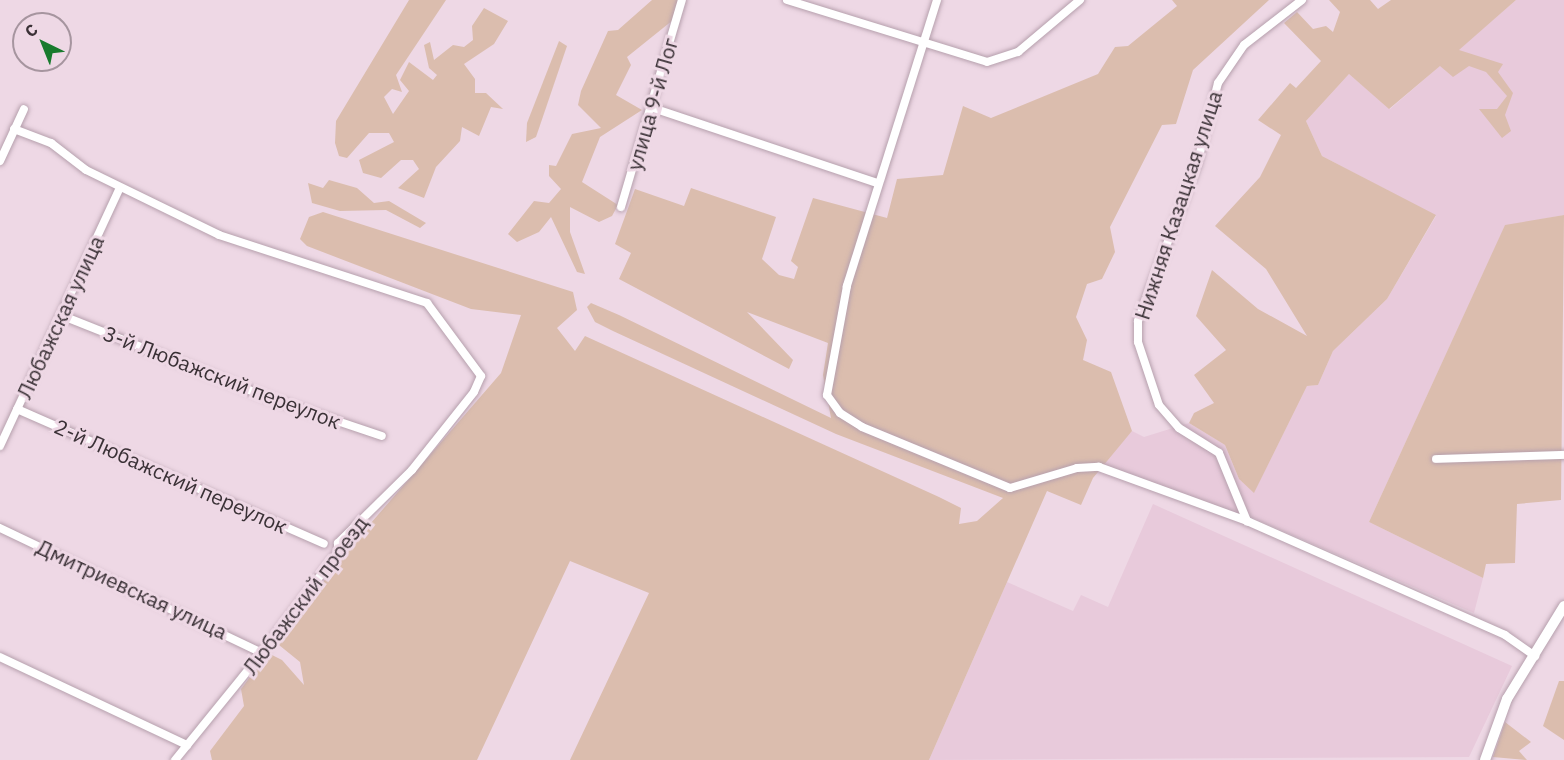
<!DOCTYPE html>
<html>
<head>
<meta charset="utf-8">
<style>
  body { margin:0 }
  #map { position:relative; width:1564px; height:760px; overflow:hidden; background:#eed8e5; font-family:"IBM Plex Sans",sans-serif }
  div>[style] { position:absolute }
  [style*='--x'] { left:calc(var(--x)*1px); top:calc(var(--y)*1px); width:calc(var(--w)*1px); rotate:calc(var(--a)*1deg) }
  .built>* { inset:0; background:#e8cadb }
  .green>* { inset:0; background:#dbbdae }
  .roads { filter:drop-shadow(0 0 2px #b6a0ad) drop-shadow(0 0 2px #b6a0ad) }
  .minor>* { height:8px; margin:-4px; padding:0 4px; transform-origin:4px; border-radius:4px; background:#fff }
  .tertiary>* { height:10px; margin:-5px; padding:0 5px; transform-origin:5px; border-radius:5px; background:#fff }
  span { translate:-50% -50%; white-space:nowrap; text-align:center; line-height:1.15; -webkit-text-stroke:6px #eed8e5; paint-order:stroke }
  .street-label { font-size:21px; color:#3a3136 }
  .north { position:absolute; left:12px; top:12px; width:60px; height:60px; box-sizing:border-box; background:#eed8e5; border:2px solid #a6959f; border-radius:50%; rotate:317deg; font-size:16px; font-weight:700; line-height:24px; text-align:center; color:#3a3136 }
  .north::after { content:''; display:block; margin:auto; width:21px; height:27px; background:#187b2d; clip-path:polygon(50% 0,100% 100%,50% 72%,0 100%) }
</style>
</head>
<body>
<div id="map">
  <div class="built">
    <i style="clip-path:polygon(1516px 0,1564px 0,1564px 215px,1505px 226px,1369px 522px,1483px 578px,1474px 613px,1248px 516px,1229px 515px,1103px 464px,1132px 431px,1144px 437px,1189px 423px,1225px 445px,1239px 479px,1254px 492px,1307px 386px,1318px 385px,1333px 351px,1387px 299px,1436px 216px,1322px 156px,1306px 121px,1349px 74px,1390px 109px)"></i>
    <i style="clip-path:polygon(1153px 504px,1512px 666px,1469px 757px,929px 760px,1007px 582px,1073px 611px,1081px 595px,1108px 607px)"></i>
  </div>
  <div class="green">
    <i style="clip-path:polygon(409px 0,446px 0,396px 75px,402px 92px,392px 89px,384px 97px,393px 114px,409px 91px,400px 80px,409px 62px,433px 80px,437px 75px,429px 68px,424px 45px,430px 42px,434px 60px,453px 45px,464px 47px,473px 40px,472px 26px,484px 8px,508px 21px,494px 44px,464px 64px,475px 79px,475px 93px,486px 93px,503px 109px,491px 107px,479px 136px,462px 127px,460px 141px,436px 167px,424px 198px,398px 188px,419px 169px,413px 160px,401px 160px,381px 178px,363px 173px,359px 160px,394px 142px,389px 133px,369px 133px,347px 158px,339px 156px,335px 143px,336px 121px)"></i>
    <i style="clip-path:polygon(652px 0,680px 0,678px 16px,627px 57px,631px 65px,616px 95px,642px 110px,600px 137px,582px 182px,618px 205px,612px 216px,599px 222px,570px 207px,570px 232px,585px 274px,577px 272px,551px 217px,539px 232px,517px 242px,508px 234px,534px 201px,549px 203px,561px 189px,549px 176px,549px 165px,556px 166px,572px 134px,601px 128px,578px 105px,581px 91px,608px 31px,618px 30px)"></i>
    <i style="clip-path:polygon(1172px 0,1269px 0,1193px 70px,1176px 124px,1162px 125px,1110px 227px,1115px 252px,1102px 279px,1087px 284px,1076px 317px,1087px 340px,1083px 360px,1111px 372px,1132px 431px,1093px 478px,1081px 505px,1047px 491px,929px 760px,570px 760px,649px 593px,570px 561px,477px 760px,212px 760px,210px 751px,244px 706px,241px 689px,268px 653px,282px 660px,304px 685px,300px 662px,279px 645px,338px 561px,501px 373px,521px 315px,471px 309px,307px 246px,300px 239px,309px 217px,323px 212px,573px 292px,577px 310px,557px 328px,575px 351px,585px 336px,939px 497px,961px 508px,959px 524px,977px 521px,1003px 498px,836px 434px,613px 331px,595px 322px,587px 307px,591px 303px,619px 315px,831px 418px,823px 375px,828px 343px,747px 312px,793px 360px,789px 369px,619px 279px,631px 253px,615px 244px,635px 189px,684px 206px,691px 188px,776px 217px,762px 259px,779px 275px,794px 279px,798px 267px,791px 261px,813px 198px,887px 218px,897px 179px,943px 175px,963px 106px,991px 118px,1098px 74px,1115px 47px,1128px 46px,1177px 6px)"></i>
    <i style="clip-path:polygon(1329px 0,1370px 0,1378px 9px,1391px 0,1516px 0,1459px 50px,1503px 64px,1498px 72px,1513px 93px,1505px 115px,1511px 131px,1502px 138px,1479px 109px,1497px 109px,1507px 96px,1486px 72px,1469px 66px,1453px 77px,1440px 66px,1389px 109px,1349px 74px,1306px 121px,1322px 156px,1436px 215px,1387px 299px,1333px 351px,1318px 385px,1307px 386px,1254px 493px,1239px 479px,1225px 445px,1189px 423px,1194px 413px,1214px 403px,1194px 375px,1226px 350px,1196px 316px,1212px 270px,1258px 309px,1307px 336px,1266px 269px,1215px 226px,1260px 177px,1281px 135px,1258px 120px,1290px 83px,1296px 88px,1321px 61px,1284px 23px,1297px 12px,1313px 29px,1326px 26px,1333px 32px,1340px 12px)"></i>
    <i style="clip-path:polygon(559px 41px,567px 46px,536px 137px,526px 142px,527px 123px)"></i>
    <i style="clip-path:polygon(329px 180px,357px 188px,374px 203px,389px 201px,426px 223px,420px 228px,386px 210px,340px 211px,312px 203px,308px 183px,323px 188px)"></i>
    <i style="clip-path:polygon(1564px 215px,1561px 500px,1517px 504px,1515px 563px,1486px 564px,1483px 578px,1369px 522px,1505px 225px)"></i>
    <i style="clip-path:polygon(1559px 681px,1564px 681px,1564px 740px,1543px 726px)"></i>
    <i style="clip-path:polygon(1505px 722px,1531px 742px,1519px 751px,1527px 760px,1493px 757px)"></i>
  </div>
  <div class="roads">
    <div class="minor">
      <i style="--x:787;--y:0;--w:209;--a:17.2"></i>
      <i style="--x:987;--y:62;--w:33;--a:-18"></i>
      <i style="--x:1018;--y:52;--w:81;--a:-40"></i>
      <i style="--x:937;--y:0;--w:300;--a:107.5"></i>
      <i style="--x:847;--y:286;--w:111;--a:100.4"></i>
      <i style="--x:827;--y:395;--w:22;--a:54"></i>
      <i style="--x:840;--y:413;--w:26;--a:32"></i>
      <i style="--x:862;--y:427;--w:160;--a:22.4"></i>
      <i style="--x:1010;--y:488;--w:70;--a:-16.6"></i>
      <i style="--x:1077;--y:468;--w:22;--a:-3"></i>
      <i style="--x:1099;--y:467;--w:158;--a:20"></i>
      <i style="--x:1302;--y:0;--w:73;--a:142.2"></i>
      <i style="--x:1244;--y:45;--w:46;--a:124.4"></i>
      <i style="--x:1218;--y:83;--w:84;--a:104.5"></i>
      <i style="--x:1197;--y:164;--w:168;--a:110.6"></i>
      <i style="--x:1138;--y:321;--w:21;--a:90"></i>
      <i style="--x:1138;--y:342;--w:66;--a:71.6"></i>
      <i style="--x:1159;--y:405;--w:30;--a:49"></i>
      <i style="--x:1179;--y:428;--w:47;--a:32"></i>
      <i style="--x:1219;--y:453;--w:74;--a:67.6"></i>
      <i style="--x:1247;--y:521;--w:282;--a:23.8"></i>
      <i style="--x:1505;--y:635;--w:37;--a:35"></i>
      <i style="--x:650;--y:107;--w:239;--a:18.5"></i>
      <i style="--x:14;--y:129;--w:40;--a:21"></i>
      <i style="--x:51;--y:143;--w:44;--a:37.6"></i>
      <i style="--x:86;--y:170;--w:148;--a:26"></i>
      <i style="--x:219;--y:235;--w:219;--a:18.1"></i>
      <i style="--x:427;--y:303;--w:91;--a:53.5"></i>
      <i style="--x:481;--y:376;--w:17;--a:114"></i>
      <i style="--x:474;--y:392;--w:100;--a:128.5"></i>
      <i style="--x:412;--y:470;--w:104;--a:135.4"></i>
      <i style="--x:338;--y:543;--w:9;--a:90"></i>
      <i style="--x:338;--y:552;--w:126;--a:127"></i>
      <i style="--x:262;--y:653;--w:138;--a:129.1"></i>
      <i style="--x:0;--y:161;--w:57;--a:-65.2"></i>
      <i style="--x:621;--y:207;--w:216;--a:-73.6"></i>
      <i style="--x:63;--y:316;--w:222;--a:21.7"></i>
      <i style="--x:269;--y:398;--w:119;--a:18.6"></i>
      <i style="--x:17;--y:409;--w:335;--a:23.7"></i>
      <i style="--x:0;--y:446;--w:285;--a:-65.1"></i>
      <i style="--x:1436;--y:459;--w:128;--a:-1.8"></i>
      <i style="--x:0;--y:528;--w:290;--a:25.5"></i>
      <i style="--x:0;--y:657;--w:207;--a:25.2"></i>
    </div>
    <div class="tertiary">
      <i style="--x:1485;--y:760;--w:65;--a:-70.2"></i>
      <i style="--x:1507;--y:699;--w:109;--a:-58.5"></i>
    </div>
  </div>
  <div class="street-label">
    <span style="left:652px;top:104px;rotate:-74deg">улица 9-й Лог</span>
    <span style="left:1178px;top:205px;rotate:-72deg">Нижняя Казацкая улица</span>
    <span style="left:60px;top:317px;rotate:-65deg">Любажская улица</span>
    <span style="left:222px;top:377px;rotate:21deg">3-й Любажский переулок</span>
    <span style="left:171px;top:476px;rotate:24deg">2-й Любажский переулок</span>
    <span style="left:132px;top:589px;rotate:25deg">Дмитриевская улица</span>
    <span style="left:305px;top:595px;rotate:-53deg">Любажский проезд</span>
  </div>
  <div class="north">С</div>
</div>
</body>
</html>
